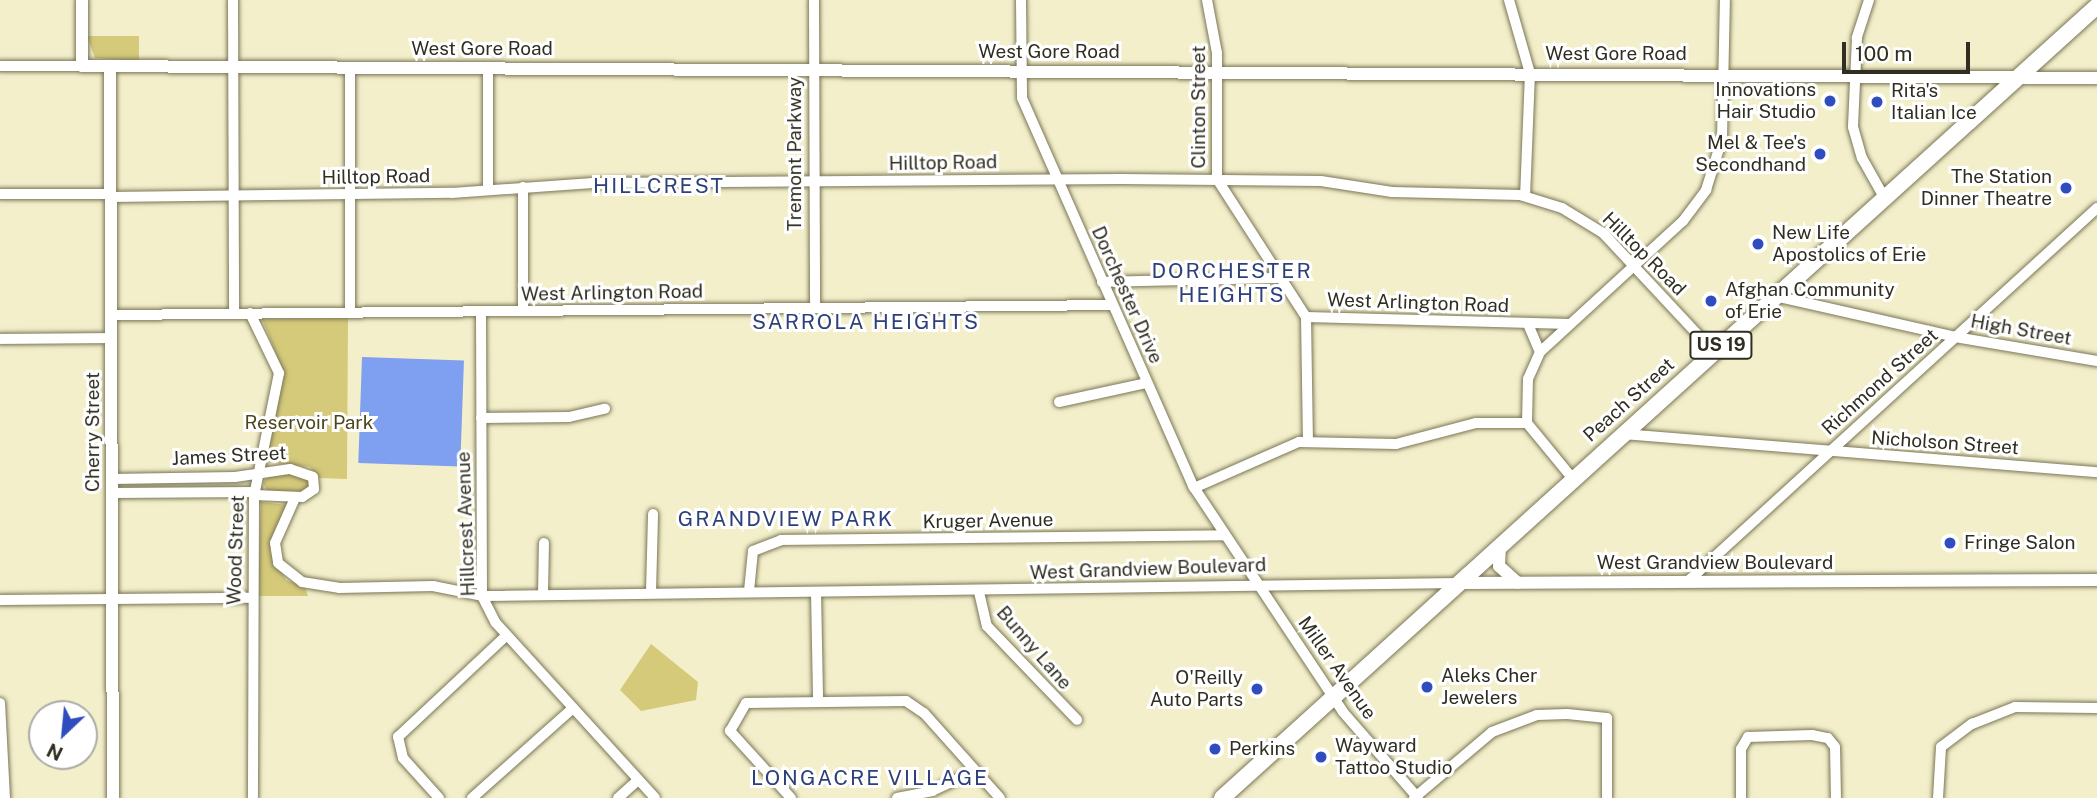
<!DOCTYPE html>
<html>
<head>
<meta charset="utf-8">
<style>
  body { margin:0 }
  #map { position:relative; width:2097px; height:798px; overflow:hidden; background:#f3efcb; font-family:"Public Sans",sans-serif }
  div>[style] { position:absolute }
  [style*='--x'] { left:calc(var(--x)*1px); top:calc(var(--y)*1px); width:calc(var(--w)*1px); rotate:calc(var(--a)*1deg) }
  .green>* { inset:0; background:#d5c97a }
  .water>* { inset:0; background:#7f9ff1; transform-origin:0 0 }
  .roads { filter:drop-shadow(0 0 2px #7a7656) drop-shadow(0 0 2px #7a7656) }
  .minor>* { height:10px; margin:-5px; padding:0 5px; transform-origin:5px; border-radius:5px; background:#fff }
  .tertiary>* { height:12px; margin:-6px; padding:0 6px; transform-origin:6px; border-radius:6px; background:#fff }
  .primary>* { height:16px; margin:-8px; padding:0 8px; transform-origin:8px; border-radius:8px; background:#fff }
  .dots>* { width:19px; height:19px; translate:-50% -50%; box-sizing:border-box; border:4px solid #fff; border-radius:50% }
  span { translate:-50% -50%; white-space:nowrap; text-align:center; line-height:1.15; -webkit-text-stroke:6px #fff; paint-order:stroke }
  .shield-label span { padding:2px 5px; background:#fff; border:2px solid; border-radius:5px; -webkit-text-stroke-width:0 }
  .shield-label { font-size:18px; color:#302e21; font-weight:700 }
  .street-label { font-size:19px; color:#302e21 }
  .poi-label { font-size:19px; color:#302e21 }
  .right { translate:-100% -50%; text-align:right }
  .left { translate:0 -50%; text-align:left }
  .park-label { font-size:19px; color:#4d461b }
  .neighbourhood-label { font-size:21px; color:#2d407a; letter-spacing:2px }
  .north { position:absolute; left:28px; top:700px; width:70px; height:70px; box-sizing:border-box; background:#fff; border:2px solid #acaba6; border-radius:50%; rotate:206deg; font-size:19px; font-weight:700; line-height:28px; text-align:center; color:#302e21 }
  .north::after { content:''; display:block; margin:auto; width:24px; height:32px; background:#2f4dbe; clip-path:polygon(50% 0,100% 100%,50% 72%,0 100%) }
  .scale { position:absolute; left:1842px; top:42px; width:128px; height:32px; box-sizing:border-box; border:4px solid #302e21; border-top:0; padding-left:9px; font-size:21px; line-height:24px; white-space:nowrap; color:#302e21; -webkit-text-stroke:5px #fff; paint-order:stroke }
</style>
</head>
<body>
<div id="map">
  <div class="green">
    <i style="clip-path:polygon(87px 36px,139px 36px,139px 61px,95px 58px)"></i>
    <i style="clip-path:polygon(348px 318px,347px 479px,319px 478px,310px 467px,266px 462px,282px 368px,262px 319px)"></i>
    <i style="clip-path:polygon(304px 473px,312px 483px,305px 493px,268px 492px,263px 483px,270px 474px)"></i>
    <i style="clip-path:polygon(261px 502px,288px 505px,270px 552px,286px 580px,305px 587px,308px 596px,258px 596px)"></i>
    <i style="clip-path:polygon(651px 644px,698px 682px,696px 700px,641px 711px,620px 690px)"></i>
  </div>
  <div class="water">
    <i style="left:362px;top:357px;width:102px;height:106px;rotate:2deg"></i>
  </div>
  <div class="roads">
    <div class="minor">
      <i style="--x:233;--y:0;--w:314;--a:89.8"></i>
      <i style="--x:814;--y:0;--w:308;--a:89.8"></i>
      <i style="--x:1021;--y:0;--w:98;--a:89.4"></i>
      <i style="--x:1022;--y:98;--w:424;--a:66.2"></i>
      <i style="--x:1193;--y:486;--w:271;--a:56.4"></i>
      <i style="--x:1343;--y:712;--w:114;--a:48.9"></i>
      <i style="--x:1207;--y:0;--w:54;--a:79.3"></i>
      <i style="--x:1217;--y:53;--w:126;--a:90"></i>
      <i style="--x:1217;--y:179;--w:164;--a:57.2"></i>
      <i style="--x:1306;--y:317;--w:123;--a:89.1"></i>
      <i style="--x:1509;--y:0;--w:76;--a:74"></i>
      <i style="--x:1530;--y:73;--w:122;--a:92.3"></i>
      <i style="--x:1869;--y:0;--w:40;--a:108"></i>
      <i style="--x:1857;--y:38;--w:89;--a:92.6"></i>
      <i style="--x:1853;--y:127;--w:32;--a:74"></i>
      <i style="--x:1862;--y:158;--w:45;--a:60.6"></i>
      <i style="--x:0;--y:66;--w:82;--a:0"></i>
      <i style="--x:350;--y:68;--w:244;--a:90"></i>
      <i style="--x:523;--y:187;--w:124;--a:90"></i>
      <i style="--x:488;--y:190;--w:122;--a:-90"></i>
      <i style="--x:0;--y:194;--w:110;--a:0"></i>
      <i style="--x:110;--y:197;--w:342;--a:-0.7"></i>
      <i style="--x:452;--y:193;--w:141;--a:-4.1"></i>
      <i style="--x:593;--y:183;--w:528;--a:-0.43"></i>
      <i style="--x:1121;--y:179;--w:200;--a:0.6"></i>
      <i style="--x:1321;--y:181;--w:72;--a:8.8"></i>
      <i style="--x:1392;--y:192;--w:128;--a:1.3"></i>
      <i style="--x:1520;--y:195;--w:44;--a:17.2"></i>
      <i style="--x:1562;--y:208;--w:48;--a:31.4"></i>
      <i style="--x:1603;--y:233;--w:163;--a:47"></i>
      <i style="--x:1102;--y:282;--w:179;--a:-1.3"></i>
      <i style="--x:1775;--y:296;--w:185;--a:12.8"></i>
      <i style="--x:1955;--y:337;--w:144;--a:9.6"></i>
      <i style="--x:481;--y:311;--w:285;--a:89.8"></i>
      <i style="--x:482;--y:596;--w:30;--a:63"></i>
      <i style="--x:496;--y:623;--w:236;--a:47.7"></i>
      <i style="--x:250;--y:313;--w:67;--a:64.2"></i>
      <i style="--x:279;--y:373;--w:126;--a:101.5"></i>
      <i style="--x:254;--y:496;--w:302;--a:90.2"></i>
      <i style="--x:112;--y:315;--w:1000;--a:-0.57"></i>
      <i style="--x:1306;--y:317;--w:264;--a:1.5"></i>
      <i style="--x:1528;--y:324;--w:30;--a:67"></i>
      <i style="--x:0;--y:339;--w:112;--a:-0.5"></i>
      <i style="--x:1059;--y:402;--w:89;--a:-12.3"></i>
      <i style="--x:481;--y:418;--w:88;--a:-0.7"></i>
      <i style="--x:569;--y:417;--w:37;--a:-13"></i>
      <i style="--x:1527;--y:423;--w:44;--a:-88.7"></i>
      <i style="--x:1528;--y:379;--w:30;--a:-66"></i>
      <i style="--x:1540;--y:352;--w:194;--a:-42.5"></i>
      <i style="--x:1683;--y:221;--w:39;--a:-53"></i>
      <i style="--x:1706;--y:190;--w:53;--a:-72.6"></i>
      <i style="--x:1722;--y:139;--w:139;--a:-88.8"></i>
      <i style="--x:1623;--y:434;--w:476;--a:4.6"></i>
      <i style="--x:112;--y:479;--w:123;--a:-0.9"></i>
      <i style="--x:235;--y:477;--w:56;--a:-8.3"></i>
      <i style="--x:290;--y:469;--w:24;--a:19"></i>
      <i style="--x:313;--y:477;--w:12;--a:85"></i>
      <i style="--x:314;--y:489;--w:14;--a:146"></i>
      <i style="--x:302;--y:497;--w:48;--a:-177.6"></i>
      <i style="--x:1194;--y:488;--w:115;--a:-23.7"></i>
      <i style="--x:1299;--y:442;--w:97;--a:1.2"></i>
      <i style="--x:1396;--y:444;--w:83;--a:-14.7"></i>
      <i style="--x:1476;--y:423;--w:51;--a:0"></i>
      <i style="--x:1527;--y:423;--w:72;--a:50.6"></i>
      <i style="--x:112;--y:493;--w:143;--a:-0.4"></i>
      <i style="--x:295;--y:498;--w:49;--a:114"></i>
      <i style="--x:275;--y:543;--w:20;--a:81"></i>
      <i style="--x:278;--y:563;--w:31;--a:38"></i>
      <i style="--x:302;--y:582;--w:37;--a:9"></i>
      <i style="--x:339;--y:588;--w:94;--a:-1.2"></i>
      <i style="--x:433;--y:586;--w:50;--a:11.5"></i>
      <i style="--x:482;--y:596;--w:976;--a:-0.76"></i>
      <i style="--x:1687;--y:582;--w:555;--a:-42.37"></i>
      <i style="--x:749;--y:591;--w:40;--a:-84.3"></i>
      <i style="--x:753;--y:551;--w:30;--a:-21"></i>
      <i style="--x:781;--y:540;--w:444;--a:-0.6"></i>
      <i style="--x:651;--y:592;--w:78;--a:-88.5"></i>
      <i style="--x:816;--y:592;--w:107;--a:88.9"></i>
      <i style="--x:979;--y:592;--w:35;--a:77"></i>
      <i style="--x:987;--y:626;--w:130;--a:46.2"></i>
      <i style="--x:543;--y:594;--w:51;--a:-88.9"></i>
      <i style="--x:0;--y:600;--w:251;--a:-0.5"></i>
      <i style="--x:0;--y:703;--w:95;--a:87"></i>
      <i style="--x:439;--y:798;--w:54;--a:-132"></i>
      <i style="--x:403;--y:758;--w:22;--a:-103"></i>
      <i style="--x:398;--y:737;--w:149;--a:-43.1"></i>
      <i style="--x:472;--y:798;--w:135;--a:-41.7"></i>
      <i style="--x:618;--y:798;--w:27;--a:-42"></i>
      <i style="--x:791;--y:798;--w:91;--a:-132.3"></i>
      <i style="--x:730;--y:731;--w:32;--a:-60"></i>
      <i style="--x:746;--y:703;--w:160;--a:-0.7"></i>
      <i style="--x:906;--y:701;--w:22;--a:34"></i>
      <i style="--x:924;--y:713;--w:114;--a:48.2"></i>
      <i style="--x:897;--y:798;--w:36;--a:-11"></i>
      <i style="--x:932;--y:791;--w:47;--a:-24.9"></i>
      <i style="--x:1414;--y:798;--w:102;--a:-40.2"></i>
      <i style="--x:1492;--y:732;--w:48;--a:-20.7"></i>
      <i style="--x:1537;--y:715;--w:30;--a:-2"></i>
      <i style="--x:1567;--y:714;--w:40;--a:5.7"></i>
      <i style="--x:1607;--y:718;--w:80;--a:90"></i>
      <i style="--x:1741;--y:798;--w:49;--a:-90"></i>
      <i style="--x:1741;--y:749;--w:14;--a:-60"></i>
      <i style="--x:1748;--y:737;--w:64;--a:-1.8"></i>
      <i style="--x:1812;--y:735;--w:16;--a:11"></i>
      <i style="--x:1828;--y:738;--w:11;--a:52"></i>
      <i style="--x:1835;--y:747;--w:51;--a:88.9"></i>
      <i style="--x:1938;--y:798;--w:51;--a:-86.6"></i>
      <i style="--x:1941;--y:747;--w:39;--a:-37"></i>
      <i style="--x:1972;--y:724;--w:46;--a:-21.6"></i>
      <i style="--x:2015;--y:707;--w:82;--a:0.7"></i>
    </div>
    <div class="tertiary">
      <i style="--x:82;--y:0;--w:66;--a:90"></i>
      <i style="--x:82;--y:66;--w:2015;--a:0.34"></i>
      <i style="--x:110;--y:66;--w:732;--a:89.77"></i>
      <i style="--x:1500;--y:546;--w:20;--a:93"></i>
      <i style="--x:1499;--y:566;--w:25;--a:42"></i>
      <i style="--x:1459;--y:583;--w:638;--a:-0.27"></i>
    </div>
    <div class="primary">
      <i style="--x:1222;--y:798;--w:1180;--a:-42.15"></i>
    </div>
  </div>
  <div class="dots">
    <i style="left:1830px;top:101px;background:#2f4dbe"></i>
    <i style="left:1877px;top:102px;background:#2f4dbe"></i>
    <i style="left:1820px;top:154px;background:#2f4dbe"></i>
    <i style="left:2066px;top:188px;background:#2f4dbe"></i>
    <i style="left:1758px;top:244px;background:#2f4dbe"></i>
    <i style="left:1711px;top:301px;background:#2f4dbe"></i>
    <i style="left:1950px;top:543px;background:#2f4dbe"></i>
    <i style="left:1427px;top:687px;background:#2f4dbe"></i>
    <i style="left:1257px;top:689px;background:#2f4dbe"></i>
    <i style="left:1215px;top:749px;background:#2f4dbe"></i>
    <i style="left:1321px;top:757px;background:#2f4dbe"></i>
  </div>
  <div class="shield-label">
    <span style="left:1721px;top:345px">US 19</span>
  </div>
  <div class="street-label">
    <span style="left:482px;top:49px">West Gore Road</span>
    <span style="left:1049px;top:52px">West Gore Road</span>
    <span style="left:1616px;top:54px">West Gore Road</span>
    <span style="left:1199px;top:107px;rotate:-90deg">Clinton Street</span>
    <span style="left:795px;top:154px;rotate:-90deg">Tremont Parkway</span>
    <span style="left:943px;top:163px;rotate:-1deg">Hilltop Road</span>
    <span style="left:376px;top:177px;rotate:-1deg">Hilltop Road</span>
    <span style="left:1644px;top:254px;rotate:45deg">Hilltop Road</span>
    <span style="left:612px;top:293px;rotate:-1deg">West Arlington Road</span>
    <span style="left:1127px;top:295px;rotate:66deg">Dorchester Drive</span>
    <span style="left:1418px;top:303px;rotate:2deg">West Arlington Road</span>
    <span style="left:2021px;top:330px;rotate:10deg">High Street</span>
    <span style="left:1880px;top:382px;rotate:-42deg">Richmond Street</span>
    <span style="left:1629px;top:400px;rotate:-42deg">Peach Street</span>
    <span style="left:93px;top:432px;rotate:-90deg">Cherry Street</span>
    <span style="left:1945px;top:443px;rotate:4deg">Nicholson Street</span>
    <span style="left:229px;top:456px;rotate:-3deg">James Street</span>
    <span style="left:988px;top:521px;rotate:-1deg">Kruger Avenue</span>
    <span style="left:466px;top:524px;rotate:-92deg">Hillcrest Avenue</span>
    <span style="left:236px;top:550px;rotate:-88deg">Wood Street</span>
    <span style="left:1715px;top:563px">West Grandview Boulevard</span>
    <span style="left:1148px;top:569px;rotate:-2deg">West Grandview Boulevard</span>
    <span style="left:1034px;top:648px;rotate:49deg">Bunny Lane</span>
    <span style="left:1337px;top:668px;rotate:55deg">Miller Avenue</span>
  </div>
  <div class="poi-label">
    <span class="right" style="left:1816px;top:101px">Innovations<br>Hair Studio</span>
    <span class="left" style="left:1891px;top:102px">Rita's<br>Italian Ice</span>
    <span class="right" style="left:1806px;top:154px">Mel &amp; Tee's<br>Secondhand</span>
    <span class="right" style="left:2052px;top:188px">The Station<br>Dinner Theatre</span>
    <span class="left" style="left:1772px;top:244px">New Life<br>Apostolics of Erie</span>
    <span class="left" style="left:1725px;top:301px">Afghan Community<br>of Erie</span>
    <span class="left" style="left:1964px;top:543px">Fringe Salon</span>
    <span class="left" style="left:1441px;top:687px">Aleks Cher<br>Jewelers</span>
    <span class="right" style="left:1243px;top:689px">O'Reilly<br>Auto Parts</span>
    <span class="left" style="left:1335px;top:757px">Wayward<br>Tattoo Studio</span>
    <span class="left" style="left:1229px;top:749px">Perkins</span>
  </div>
  <div class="park-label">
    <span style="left:309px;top:423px">Reservoir Park</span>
  </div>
  <div class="neighbourhood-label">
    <span style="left:659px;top:186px">HILLCREST</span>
    <span style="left:1232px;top:283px">DORCHESTER<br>HEIGHTS</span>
    <span style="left:866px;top:322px">SARROLA HEIGHTS</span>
    <span style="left:786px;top:519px">GRANDVIEW PARK</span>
    <span style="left:870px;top:778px">LONGACRE VILLAGE</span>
  </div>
  <div class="north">N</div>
  <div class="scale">100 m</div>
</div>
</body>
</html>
